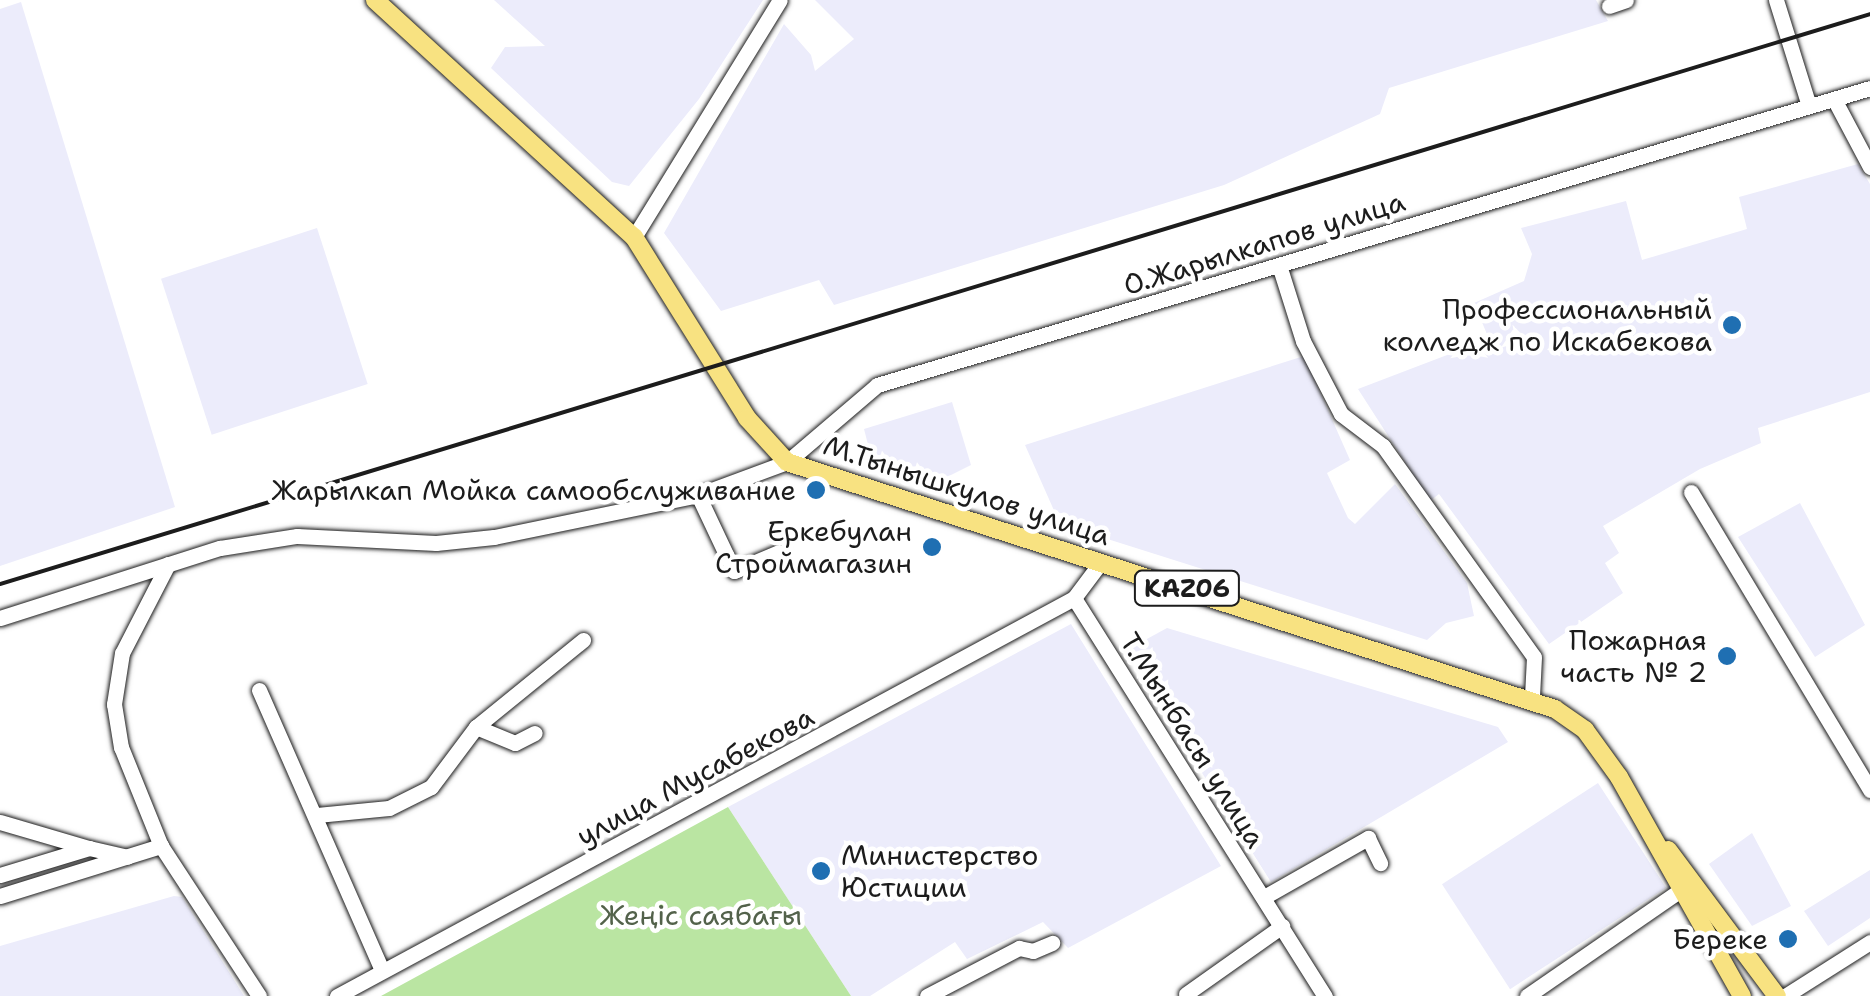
<!DOCTYPE html>
<html>
<head>
<meta charset="utf-8">
<style>
  body { margin:0 }
  #map { position:relative; width:1870px; height:996px; overflow:hidden; background:#fff; font-family:"Shantell Sans",sans-serif }
  div>[style] { position:absolute }
  [style*='--x'] { left:calc(var(--x)*1px); top:calc(var(--y)*1px); width:calc(var(--w)*1px); rotate:calc(var(--a)*1deg) }
  .built>* { inset:0; background:#ececfb; transform-origin:0 0 }
  .green>* { inset:0; background:#bae5a2 }
  .roads { filter:drop-shadow(0 0 2px #1c1c1c) drop-shadow(0 0 2px #1c1c1c) }
  .minor>* { height:15px; margin:-7.5px; padding:0 7.5px; transform-origin:7.5px; border-radius:7.5px; background:#fff }
  .major>* { height:18px; margin:-9px; padding:0 9px; transform-origin:9px; border-radius:9px; background:#f8e281 }
  .rail>* { height:4px; margin:-2px; padding:0 2px; transform-origin:2px; border-radius:2px; background:#1c1c1c }
  .dots>* { width:28px; height:28px; translate:-50% -50%; box-sizing:border-box; border:5px solid #fff; border-radius:50% }
  span { translate:-50% -50%; white-space:nowrap; text-align:center; line-height:1.15; -webkit-text-stroke:9px #fff; paint-order:stroke }
  .shield-label span { padding:2px 8px; background:#fff; border:2px solid; border-radius:8px; -webkit-text-stroke-width:0 }
  .shield-label { font-size:25px; color:#1c1c1c; font-weight:700 }
  .street-label { font-size:28px; color:#1c1c1c }
  .poi-label { font-size:28px; color:#1c1c1c }
  .right { translate:-100% -50%; text-align:right }
  .left { translate:0 -50%; text-align:left }
  .park-label { font-size:28px; color:#53624b }
</style>
</head>
<body>
<div id="map">
  <div class="built">
    <i style="clip-path:polygon(494px 0,763px 0,699px 99px,629px 186px,612px 182px,491px 68px,505px 47px,545px 46px)"></i>
    <i style="clip-path:polygon(815px 0,1596px 0,1608px 21px,1389px 88px,1380px 114px,1224px 185px,834px 305px,819px 280px,721px 311px,664px 233px,784px 24px,811px 55px,815px 71px,854px 39px)"></i>
    <i style="clip-path:polygon(21px 2px,175px 507px,0 566px,0 9px)"></i>
    <i style="clip-path:polygon(1858px 164px,1870px 184px,1870px 392px,1758px 428px,1761px 443px,1700px 469px,1603px 526px,1619px 553px,1605px 563px,1623px 593px,1549px 644px,1439px 494px,1430px 501px,1358px 389px,1489px 339px,1474px 303px,1524px 281px,1532px 254px,1521px 228px,1626px 201px,1642px 260px,1747px 229px,1739px 197px)"></i>
    <i style="left:317px;top:228px;width:164px;height:164px;rotate:72deg"></i>
    <i style="clip-path:polygon(1304px 356px,1350px 460px,1327px 473px,1348px 518px,1355px 524px,1395px 484px,1467px 583px,1474px 616px,1446px 623px,1427px 640px,1060px 524px,1025px 445px)"></i>
    <i style="clip-path:polygon(952px 402px,971px 465px,925px 488px,874px 468px,864px 429px)"></i>
    <i style="clip-path:polygon(1800px 503px,1865px 625px,1815px 657px,1738px 537px)"></i>
    <i style="clip-path:polygon(1071px 624px,1221px 866px,1068px 948px,1043px 922px,967px 959px,955px 942px,870px 996px,851px 996px,728px 807px)"></i>
    <i style="clip-path:polygon(1167px 628px,1498px 727px,1508px 742px,1271px 882px,1125px 651px)"></i>
    <i style="left:1598px;top:783px;width:125px;height:186px;rotate:57deg"></i>
    <i style="clip-path:polygon(1752px 833px,1791px 906px,1752px 926px,1709px 864px)"></i>
    <i style="clip-path:polygon(1870px 870px,1870px 918px,1828px 946px,1804px 911px)"></i>
    <i style="clip-path:polygon(174px 896px,182px 897px,244px 996px,0 996px,0 946px)"></i>
  </div>
  <div class="green">
    <i style="clip-path:polygon(728px 807px,851px 996px,381px 996px,550px 904px)"></i>
  </div>
  <div class="roads">
    <div class="minor">
      <i style="--x:1776;--y:0;--w:111;--a:72.7"></i>
      <i style="--x:1609;--y:6;--w:18;--a:-19"></i>
      <i style="--x:1834;--y:99;--w:77;--a:62.1"></i>
      <i style="--x:634;--y:237;--w:278;--a:-58.4"></i>
      <i style="--x:1279;--y:265;--w:80;--a:72.5"></i>
      <i style="--x:1303;--y:341;--w:82;--a:62.5"></i>
      <i style="--x:1341;--y:414;--w:53;--a:37.3"></i>
      <i style="--x:1383;--y:446;--w:259;--a:54.4"></i>
      <i style="--x:1534;--y:657;--w:40;--a:92.9"></i>
      <i style="--x:1691;--y:492;--w:348;--a:59"></i>
      <i style="--x:698;--y:495;--w:84;--a:64.7"></i>
      <i style="--x:734;--y:571;--w:49;--a:-22.9"></i>
      <i style="--x:1101;--y:562;--w:45;--a:126.9"></i>
      <i style="--x:1074;--y:598;--w:471;--a:57.8"></i>
      <i style="--x:168;--y:564;--w:100;--a:117.3"></i>
      <i style="--x:122;--y:653;--w:52;--a:98.9"></i>
      <i style="--x:114;--y:704;--w:44;--a:80.8"></i>
      <i style="--x:121;--y:747;--w:107;--a:68"></i>
      <i style="--x:161;--y:846;--w:179;--a:56.8"></i>
      <i style="--x:0;--y:618;--w:231;--a:-17.7"></i>
      <i style="--x:220;--y:548;--w:78;--a:-8.9"></i>
      <i style="--x:297;--y:536;--w:139;--a:2.9"></i>
      <i style="--x:436;--y:543;--w:58;--a:-5.9"></i>
      <i style="--x:494;--y:537;--w:208;--a:-11.6"></i>
      <i style="--x:698;--y:495;--w:95;--a:-20.3"></i>
      <i style="--x:787;--y:462;--w:118;--a:-40.5"></i>
      <i style="--x:877;--y:385;--w:1036;--a:-16.65"></i>
      <i style="--x:259;--y:690;--w:306;--a:66.3"></i>
      <i style="--x:476;--y:727;--w:42;--a:22.3"></i>
      <i style="--x:515;--y:743;--w:22;--a:-27"></i>
      <i style="--x:317;--y:815;--w:72;--a:-5.6"></i>
      <i style="--x:389;--y:808;--w:47;--a:-26.6"></i>
      <i style="--x:431;--y:787;--w:75;--a:-53.1"></i>
      <i style="--x:476;--y:727;--w:138;--a:-39.1"></i>
      <i style="--x:0;--y:822;--w:93;--a:16.3"></i>
      <i style="--x:0;--y:875;--w:93;--a:-16.9"></i>
      <i style="--x:89;--y:848;--w:39;--a:13"></i>
      <i style="--x:0;--y:896;--w:169;--a:-17.3"></i>
      <i style="--x:1264;--y:897;--w:120;--a:-29.6"></i>
      <i style="--x:1368;--y:838;--w:28;--a:64"></i>
      <i style="--x:1186;--y:994;--w:118;--a:-35.3"></i>
      <i style="--x:337;--y:996;--w:838;--a:-28.37"></i>
      <i style="--x:927;--y:996;--w:104;--a:-27.6"></i>
      <i style="--x:1019;--y:948;--w:14;--a:12"></i>
      <i style="--x:1033;--y:951;--w:21;--a:-23"></i>
      <i style="--x:1527;--y:996;--w:185;--a:-34.6"></i>
      <i style="--x:1785;--y:996;--w:101;--a:-32.4"></i>
    </div>
    <div class="major">
      <i style="--x:375;--y:0;--w:351;--a:42.5"></i>
      <i style="--x:634;--y:237;--w:213;--a:58"></i>
      <i style="--x:747;--y:418;--w:59;--a:47.7"></i>
      <i style="--x:787;--y:462;--w:807;--a:17.83"></i>
      <i style="--x:1555;--y:709;--w:37;--a:35"></i>
      <i style="--x:1585;--y:730;--w:58;--a:54.1"></i>
      <i style="--x:1619;--y:777;--w:251;--a:60.7"></i>
      <i style="--x:1668;--y:850;--w:182;--a:53.3"></i>
    </div>
  </div>
  <div class="rail">
    <i style="--x:0;--y:584;--w:1955;--a:-16.95"></i>
  </div>
  <div class="dots">
    <i style="left:1732px;top:325px;background:#1f6fb2"></i>
    <i style="left:816px;top:490px;background:#1f6fb2"></i>
    <i style="left:932px;top:547px;background:#1f6fb2"></i>
    <i style="left:1727px;top:656px;background:#1f6fb2"></i>
    <i style="left:821px;top:871px;background:#1f6fb2"></i>
    <i style="left:1788px;top:939px;background:#1f6fb2"></i>
  </div>
  <div class="shield-label">
    <span style="left:1187px;top:588px">KАZ06</span>
  </div>
  <div class="street-label">
    <span style="left:1264px;top:243px;rotate:-17deg">О.Жарылкапов улица</span>
    <span style="left:967px;top:490px;rotate:18deg">М.Тынышкулов улица</span>
    <span style="left:1193px;top:740px;rotate:58deg">Т.Мынбасы улица</span>
    <span style="left:695px;top:776px;rotate:-28deg">улица Мусабекова</span>
  </div>
  <div class="poi-label">
    <span class="right" style="left:1712px;top:325px">Профессиональный<br>колледж по Искабекова</span>
    <span class="right" style="left:796px;top:490px">Жарылкап Мойка самообслуживание</span>
    <span class="right" style="left:912px;top:547px">Еркебулан<br>Строймагазин</span>
    <span class="right" style="left:1707px;top:656px">Пожарная<br>часть № 2</span>
    <span class="left" style="left:841px;top:871px">Министерство<br>Юстиции</span>
    <span class="right" style="left:1768px;top:939px">Береке</span>
  </div>
  <div class="park-label">
    <span style="left:701px;top:915px">Жеңіс саябағы</span>
  </div>
</div>
</body>
</html>
